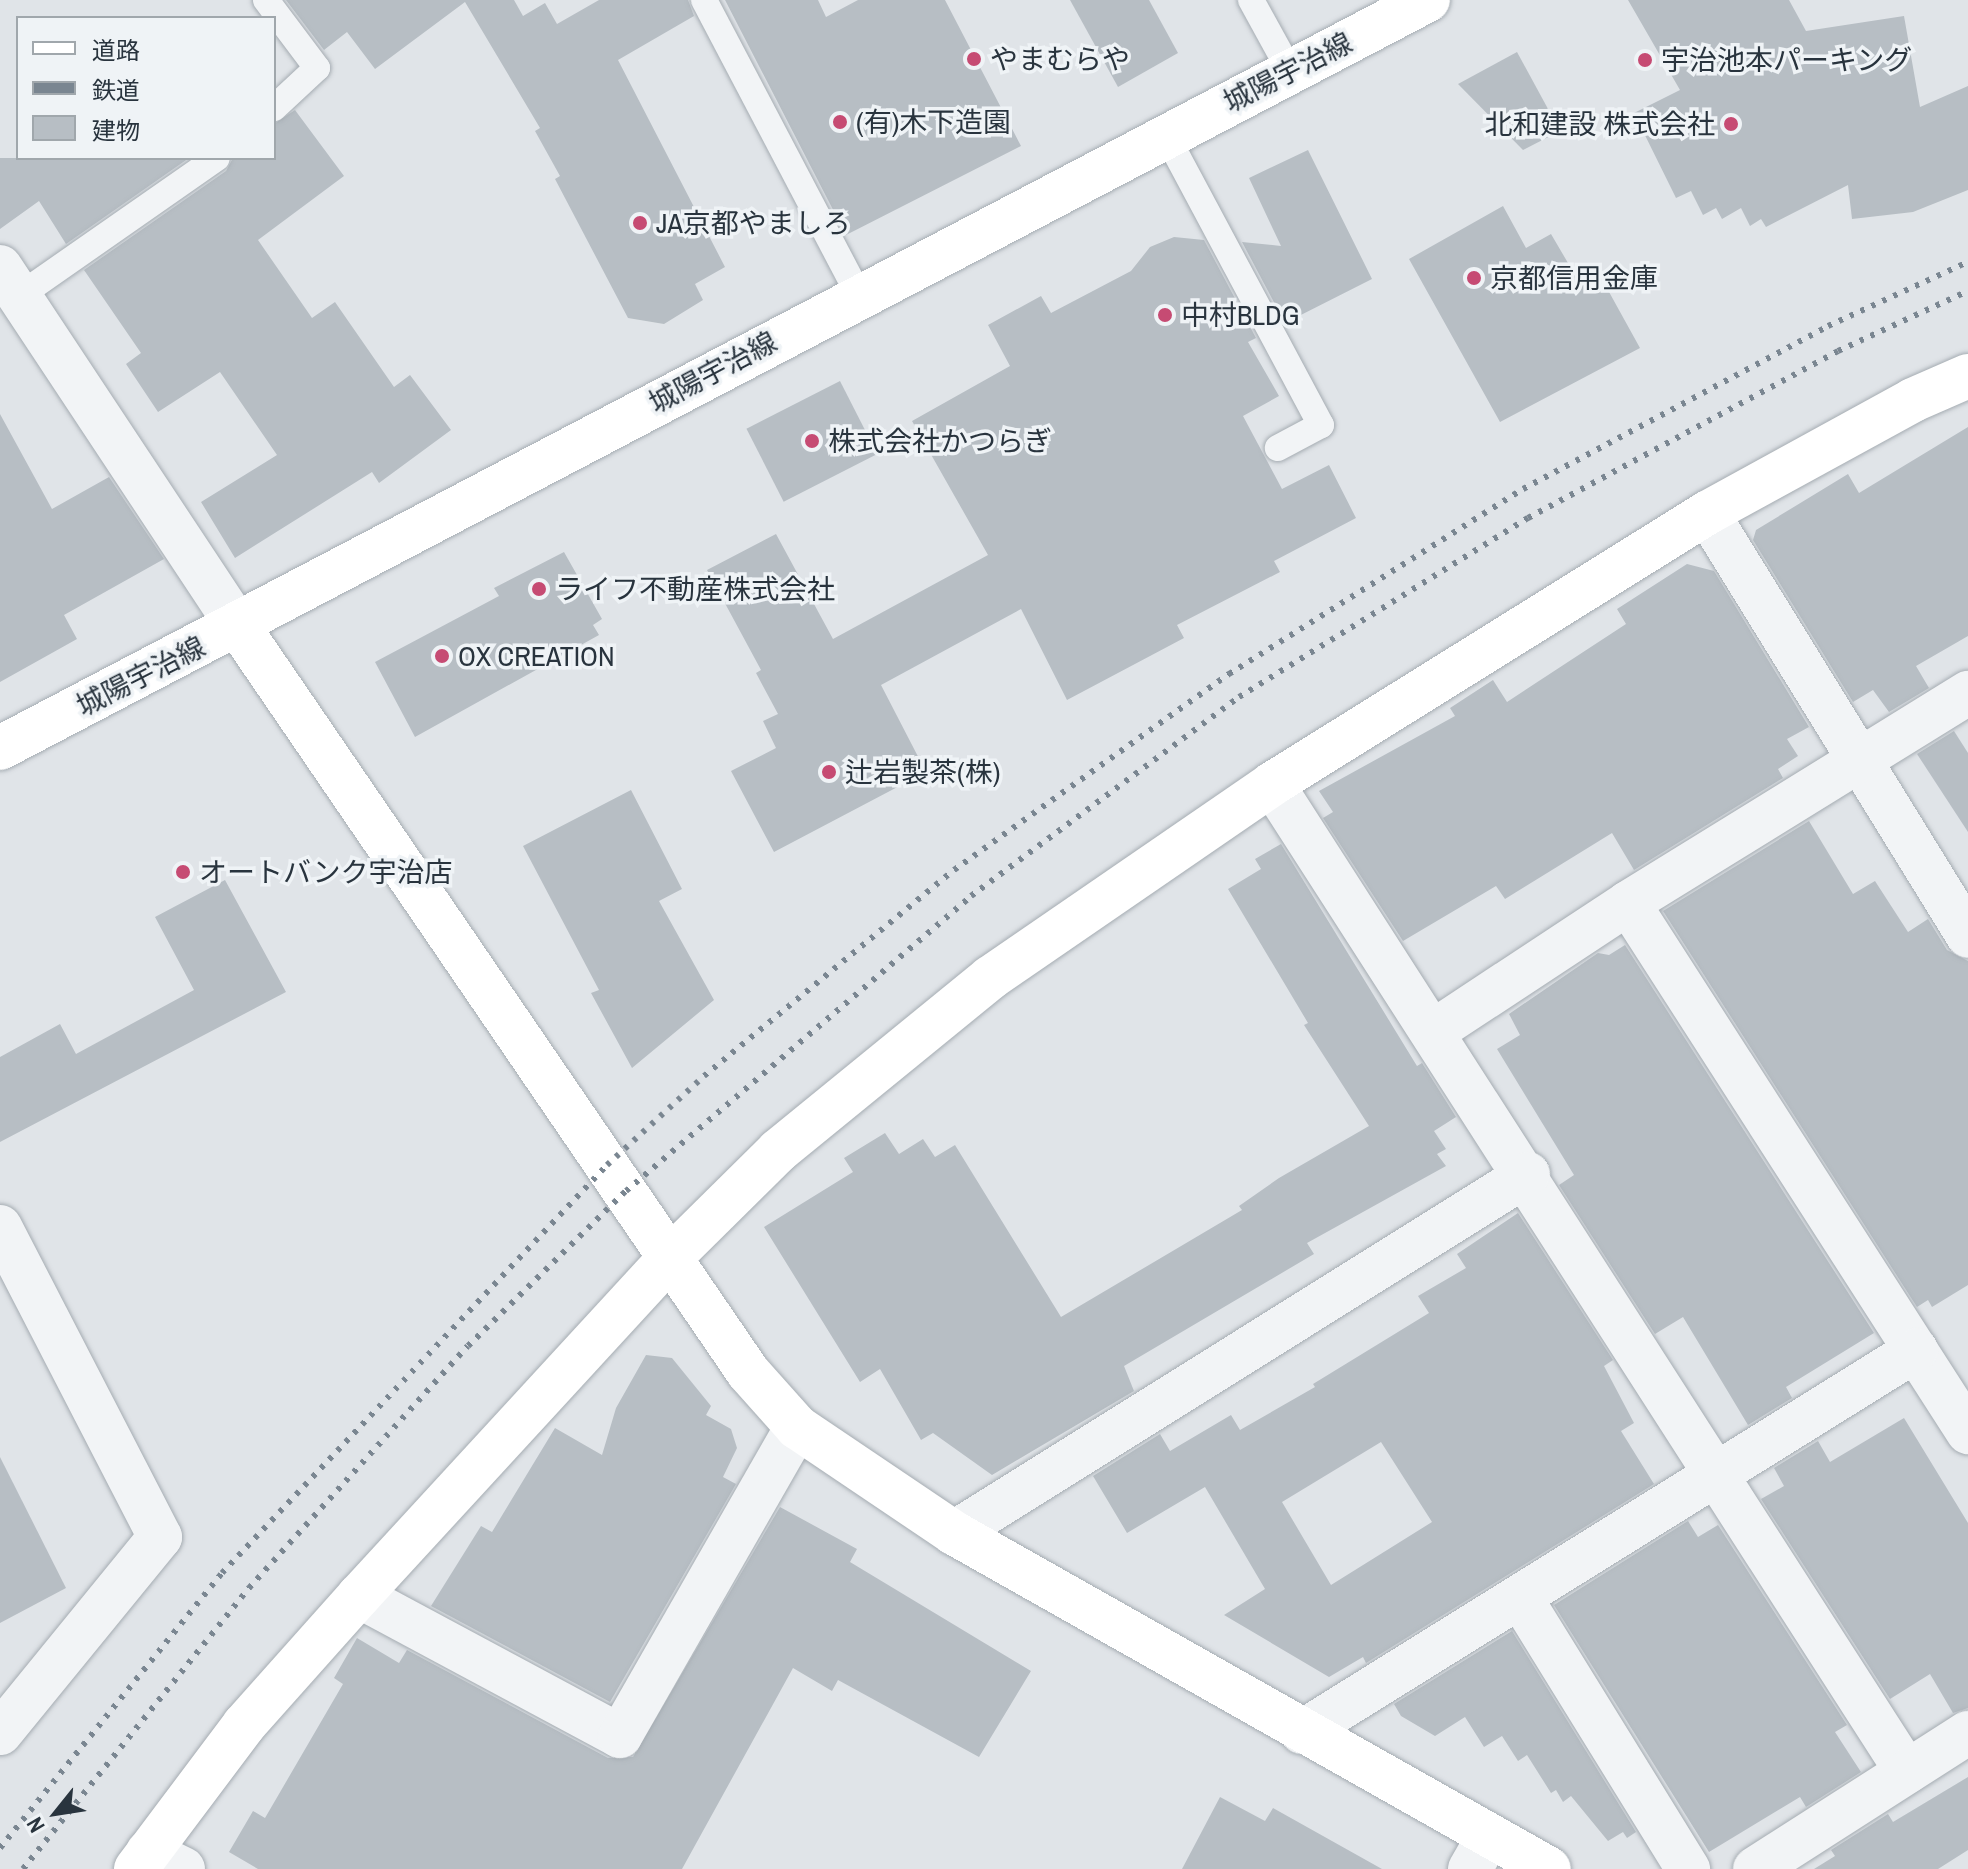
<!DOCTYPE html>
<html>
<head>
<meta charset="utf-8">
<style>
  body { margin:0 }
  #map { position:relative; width:1968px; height:1869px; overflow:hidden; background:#e0e4e8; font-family:"Archivo Narrow","Noto Sans JP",sans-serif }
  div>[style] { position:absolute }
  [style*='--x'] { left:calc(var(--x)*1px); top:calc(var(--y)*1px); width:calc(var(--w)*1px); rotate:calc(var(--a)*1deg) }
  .building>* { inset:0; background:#b7bec4; transform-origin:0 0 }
  .roads { filter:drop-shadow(0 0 2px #a5acb2) drop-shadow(0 0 2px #a5acb2) }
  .lane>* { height:26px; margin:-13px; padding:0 13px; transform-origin:13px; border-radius:13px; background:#f2f4f6 }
  .street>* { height:44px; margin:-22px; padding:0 22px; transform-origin:22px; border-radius:22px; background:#f2f4f6 }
  .secondary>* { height:44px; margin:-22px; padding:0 22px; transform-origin:22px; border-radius:22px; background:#fff }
  .primary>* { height:44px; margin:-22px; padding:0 22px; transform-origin:22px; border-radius:22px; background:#fff }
  .rail>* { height:6px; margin-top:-3px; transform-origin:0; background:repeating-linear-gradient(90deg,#7a8691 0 4px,transparent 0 12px) }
  .dots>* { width:22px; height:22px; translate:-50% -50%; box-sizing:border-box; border:4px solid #eff3f6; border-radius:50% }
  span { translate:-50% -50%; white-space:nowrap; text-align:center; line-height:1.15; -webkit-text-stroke:7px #eff3f6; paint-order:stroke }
  .poi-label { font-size:28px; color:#29343e }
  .left { translate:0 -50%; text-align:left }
  .right { translate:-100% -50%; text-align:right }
  .street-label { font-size:28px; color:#29343e }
  .legend { position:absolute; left:16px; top:16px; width:260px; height:144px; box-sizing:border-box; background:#eff3f6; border:2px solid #a0a7ac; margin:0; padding:10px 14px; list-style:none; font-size:24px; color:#29343e }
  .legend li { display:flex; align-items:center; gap:16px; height:40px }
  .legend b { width:40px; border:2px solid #a0a7ac }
  .north { position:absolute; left:16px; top:1773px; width:80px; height:80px; -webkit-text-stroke:6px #eff3f6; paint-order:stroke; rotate:240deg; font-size:22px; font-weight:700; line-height:32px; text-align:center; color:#29343e }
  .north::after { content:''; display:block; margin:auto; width:28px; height:36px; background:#29343e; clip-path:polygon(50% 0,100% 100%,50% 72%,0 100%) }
</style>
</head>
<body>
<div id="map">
  <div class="building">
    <i style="clip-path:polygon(286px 0,514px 0,523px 16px,545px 3px,557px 24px,599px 0,688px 0,694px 16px,618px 60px,725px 267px,695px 284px,703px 300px,664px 324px,628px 318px,555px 179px,560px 176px,535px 131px,540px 128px,465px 2px,375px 69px,347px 32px,324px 50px)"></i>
    <i style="clip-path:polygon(725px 0,818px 0,826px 17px,858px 0,945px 0,1021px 146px,846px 235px)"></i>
    <i style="clip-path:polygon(1070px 0,1149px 0,1178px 53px,1118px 87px)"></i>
    <i style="clip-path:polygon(1628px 0,1789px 0,1806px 31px,1904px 16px,1920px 107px,1968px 86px,1968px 190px,1913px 212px,1852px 219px,1848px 185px,1766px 227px,1761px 219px,1750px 226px,1741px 208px,1722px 219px,1716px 208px,1703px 215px,1691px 191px,1676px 198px,1634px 113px,1680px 90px)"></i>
    <i style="clip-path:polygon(1517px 52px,1560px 131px,1523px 150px,1458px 84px)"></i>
    <i style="clip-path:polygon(295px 110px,344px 176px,258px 240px,312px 318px,335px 302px,394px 387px,410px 375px,451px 430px,379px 483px,372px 472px,235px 558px,201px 502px,277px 455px,220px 372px,158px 412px,126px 364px,141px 353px,84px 270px,226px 171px,233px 158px,274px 158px,274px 124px)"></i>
    <i style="clip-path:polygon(1308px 150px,1372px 279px,1285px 323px,1242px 242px,1281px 246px,1249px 178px)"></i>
    <i style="clip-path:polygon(0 158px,189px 158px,66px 244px,39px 201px,0 229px)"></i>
    <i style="clip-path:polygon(1503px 206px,1526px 248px,1551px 234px,1578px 280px,1598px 272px,1640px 348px,1500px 422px,1409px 259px)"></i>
    <i style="clip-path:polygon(1174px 237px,1204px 240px,1256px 338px,1248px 342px,1279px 396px,1243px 416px,1282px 489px,1329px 465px,1356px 518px,1274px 561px,1280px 572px,1177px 625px,1184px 638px,1067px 700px,1021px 609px,881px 685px,926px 772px,774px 852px,731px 771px,776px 748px,763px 721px,778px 714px,756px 673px,761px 670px,707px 570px,776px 534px,833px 639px,988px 555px,912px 421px,1010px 366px,988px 325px,1041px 296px,1051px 313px,1131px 271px,1150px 247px)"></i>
    <i style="left:840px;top:381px;width:82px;height:105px;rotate:63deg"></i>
    <i style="clip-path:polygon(0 414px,52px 509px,109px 477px,164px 559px,64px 615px,77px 639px,0 682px)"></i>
    <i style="clip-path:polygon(1968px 427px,1968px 636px,1916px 666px,1929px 688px,1889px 712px,1873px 690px,1853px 702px,1753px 540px,1756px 530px,1848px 474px,1859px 493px)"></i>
    <i style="clip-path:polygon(564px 552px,602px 619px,593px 625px,599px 635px,415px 737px,375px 662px,499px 596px,494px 588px)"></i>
    <i style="clip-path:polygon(1687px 564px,1714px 571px,1809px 727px,1787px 739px,1798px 756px,1778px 769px,1783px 778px,1634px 870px,1612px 833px,1505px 899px,1496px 886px,1403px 941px,1323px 818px,1333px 812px,1319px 791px,1455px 716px,1450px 708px,1493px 680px,1507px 702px,1626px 624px,1617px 609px)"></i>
    <i style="clip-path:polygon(1954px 731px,1968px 753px,1968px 832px,1917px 754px)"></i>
    <i style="clip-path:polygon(631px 790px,682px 889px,659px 901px,714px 1000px,632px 1068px,591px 993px,599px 990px,523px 846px)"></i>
    <i style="clip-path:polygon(1809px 821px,1853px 894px,1875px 881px,1908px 932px,1928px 919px,1947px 950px,1968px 961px,1968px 1285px,1932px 1307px,1928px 1300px,1917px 1307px,1663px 911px)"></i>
    <i style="clip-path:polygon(1281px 844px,1417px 1066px,1422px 1063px,1456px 1117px,1434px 1131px,1446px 1149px,1437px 1154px,1446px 1166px,1307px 1243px,1314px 1254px,1124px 1366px,1134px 1391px,992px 1475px,933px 1433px,921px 1440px,880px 1369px,860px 1382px,764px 1227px,853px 1172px,844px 1158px,885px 1133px,899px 1154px,923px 1139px,935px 1157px,955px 1145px,1061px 1317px,1242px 1210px,1239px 1206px,1279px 1178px,1369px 1126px,1304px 1025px,1308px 1023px,1228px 889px,1261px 869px,1255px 859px)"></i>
    <i style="clip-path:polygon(225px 880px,286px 992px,0 1142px,0 1057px,60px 1024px,76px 1054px,194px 990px,155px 917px)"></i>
    <i style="clip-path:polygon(1625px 945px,1874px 1333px,1786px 1387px,1792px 1398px,1748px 1425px,1683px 1317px,1655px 1334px,1559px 1185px,1574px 1175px,1497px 1049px,1520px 1035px,1509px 1014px,1598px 953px,1609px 955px)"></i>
    <i style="clip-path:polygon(evenodd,1518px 1213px,1613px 1360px,1604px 1366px,1634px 1423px,1621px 1431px,1654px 1484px,1366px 1663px,1363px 1657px,1329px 1677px,1224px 1615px,1265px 1589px,1205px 1487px,1127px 1533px,1093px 1476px,1160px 1434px,1170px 1451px,1231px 1415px,1240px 1430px,1315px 1387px,1313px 1384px,1429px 1313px,1418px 1296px,1466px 1268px,1457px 1254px,1518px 1213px,1381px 1442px,1432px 1522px,1331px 1585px,1282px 1502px,1381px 1442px)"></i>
    <i style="clip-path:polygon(646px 1355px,672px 1358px,711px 1406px,706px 1415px,731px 1429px,737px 1448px,723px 1477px,736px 1484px,610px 1702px,431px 1606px,481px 1526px,492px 1532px,555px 1428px,602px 1455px,616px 1408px)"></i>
    <i style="clip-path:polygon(1904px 1418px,1968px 1523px,1968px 1708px,1953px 1713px,1930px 1674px,1890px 1699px,1761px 1499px,1784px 1486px,1774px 1468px,1818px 1441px,1830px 1462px)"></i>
    <i style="clip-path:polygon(0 1457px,66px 1588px,0 1623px)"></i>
    <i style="clip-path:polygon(780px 1507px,857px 1549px,850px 1562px,1031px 1671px,979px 1757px,838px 1680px,832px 1691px,793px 1668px,682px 1869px,258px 1869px,229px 1852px,253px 1811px,265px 1818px,343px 1684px,334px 1678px,357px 1638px,399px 1663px,407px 1650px,608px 1758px,633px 1757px)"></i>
    <i style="clip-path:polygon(1688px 1521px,1698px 1537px,1718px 1525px,1847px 1725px,1835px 1732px,1861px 1772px,1806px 1807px,1800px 1797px,1709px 1852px,1554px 1605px)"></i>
    <i style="clip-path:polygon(1512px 1631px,1636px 1832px,1627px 1838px,1623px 1832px,1608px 1841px,1571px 1796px,1563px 1802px,1556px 1790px,1551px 1793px,1527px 1755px,1518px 1761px,1502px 1736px,1484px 1747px,1465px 1717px,1435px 1736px,1401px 1716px,1394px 1704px)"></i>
    <i style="clip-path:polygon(1968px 1777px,1968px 1850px,1938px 1869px,1814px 1869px,1835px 1856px,1831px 1850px,1888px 1814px,1893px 1822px)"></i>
    <i style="clip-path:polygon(1220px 1797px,1265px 1821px,1273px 1808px,1382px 1869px,1182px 1869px)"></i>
  </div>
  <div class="roads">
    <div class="lane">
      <i style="--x:266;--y:0;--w:85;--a:53.1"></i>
      <i style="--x:317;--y:68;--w:59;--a:137.1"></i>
      <i style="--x:704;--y:0;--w:333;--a:62.3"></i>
      <i style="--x:1251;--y:0;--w:81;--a:61.2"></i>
      <i style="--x:1166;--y:135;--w:329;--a:61.9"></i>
      <i style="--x:1321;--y:425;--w:49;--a:151.9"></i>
      <i style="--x:19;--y:296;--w:241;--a:-34.9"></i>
    </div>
    <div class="street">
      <i style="--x:0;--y:267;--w:431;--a:56.5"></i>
      <i style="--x:1707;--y:513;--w:497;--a:58.3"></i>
      <i style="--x:1272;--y:784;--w:1174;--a:57.27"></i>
      <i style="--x:1628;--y:903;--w:629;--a:57.27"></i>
      <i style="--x:1434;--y:1031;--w:232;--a:-33.4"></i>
      <i style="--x:1628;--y:903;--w:400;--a:-31.7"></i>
      <i style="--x:0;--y:1227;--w:349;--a:62.7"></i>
      <i style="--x:160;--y:1537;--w:253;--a:129.2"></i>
      <i style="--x:954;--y:1533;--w:677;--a:-32.02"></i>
      <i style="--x:359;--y:1596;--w:296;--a:28.2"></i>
      <i style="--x:620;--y:1736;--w:356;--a:-60.2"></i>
      <i style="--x:1520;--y:1597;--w:320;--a:58.3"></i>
      <i style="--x:1302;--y:1732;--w:723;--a:-31.89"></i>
      <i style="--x:148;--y:1852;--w:39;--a:26"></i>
      <i style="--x:1470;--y:1869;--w:38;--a:-60"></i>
      <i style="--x:1755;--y:1869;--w:253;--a:-32.6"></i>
    </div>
    <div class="secondary">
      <i style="--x:238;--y:626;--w:904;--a:55.64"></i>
      <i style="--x:748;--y:1372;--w:74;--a:48.3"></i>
      <i style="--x:797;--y:1427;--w:189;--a:34"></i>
      <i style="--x:954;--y:1533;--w:683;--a:29.45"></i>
      <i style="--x:136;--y:1869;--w:180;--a:-53.1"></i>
      <i style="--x:244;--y:1725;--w:173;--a:-48.3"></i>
      <i style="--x:359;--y:1596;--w:459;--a:-47.4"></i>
      <i style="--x:670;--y:1258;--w:152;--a:-44.7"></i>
      <i style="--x:778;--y:1151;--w:274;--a:-39.2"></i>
      <i style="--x:990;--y:978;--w:342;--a:-34.5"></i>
      <i style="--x:1272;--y:784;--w:513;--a:-31.92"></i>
      <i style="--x:1707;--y:513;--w:235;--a:-28.7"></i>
      <i style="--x:1913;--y:400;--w:60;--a:-23.6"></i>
    </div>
    <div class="primary">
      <i style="--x:0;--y:748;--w:1612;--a:-27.65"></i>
    </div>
  </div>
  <div class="rail">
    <i style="--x:0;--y:1848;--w:353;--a:-51.1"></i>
    <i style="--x:222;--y:1573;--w:561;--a:-46.66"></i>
    <i style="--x:607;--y:1165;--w:132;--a:-42.5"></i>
    <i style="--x:704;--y:1076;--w:324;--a:-39.5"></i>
    <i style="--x:954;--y:870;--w:338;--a:-35.5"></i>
    <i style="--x:1229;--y:674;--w:347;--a:-32.2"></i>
    <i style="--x:1523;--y:489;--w:346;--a:-28.1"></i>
    <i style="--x:1828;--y:326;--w:154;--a:-24.6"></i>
    <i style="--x:23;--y:1869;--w:361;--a:-51.2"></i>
    <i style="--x:249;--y:1588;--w:326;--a:-47.9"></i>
    <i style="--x:468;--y:1346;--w:221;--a:-44.5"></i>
    <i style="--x:626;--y:1191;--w:454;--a:-40.5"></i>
    <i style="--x:971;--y:896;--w:334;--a:-36.6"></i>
    <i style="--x:1239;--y:697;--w:340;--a:-31.8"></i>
    <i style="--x:1528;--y:518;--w:352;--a:-28.3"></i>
    <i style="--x:1838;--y:351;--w:143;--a:-24.8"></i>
  </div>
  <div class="dots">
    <i style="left:974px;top:59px;background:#c64b73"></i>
    <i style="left:1645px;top:60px;background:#c64b73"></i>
    <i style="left:840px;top:122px;background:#c64b73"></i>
    <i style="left:1731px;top:124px;background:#c64b73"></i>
    <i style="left:640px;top:223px;background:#c64b73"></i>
    <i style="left:1474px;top:278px;background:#c64b73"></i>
    <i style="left:1165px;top:315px;background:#c64b73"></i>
    <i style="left:812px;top:441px;background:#c64b73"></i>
    <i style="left:539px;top:589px;background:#c64b73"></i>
    <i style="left:442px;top:656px;background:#c64b73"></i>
    <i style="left:829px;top:772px;background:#c64b73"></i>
    <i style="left:183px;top:872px;background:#c64b73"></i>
  </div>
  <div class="poi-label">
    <span class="left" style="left:990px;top:59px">やまむらや</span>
    <span class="left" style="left:1661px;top:60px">宇治池本パーキング</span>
    <span class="left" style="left:856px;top:122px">(有)木下造園</span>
    <span class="right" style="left:1715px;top:124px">北和建設 株式会社</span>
    <span class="left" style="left:656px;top:223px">JA京都やましろ</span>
    <span class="left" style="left:1490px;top:278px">京都信用金庫</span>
    <span class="left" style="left:1181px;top:315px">中村BLDG</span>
    <span class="left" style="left:828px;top:441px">株式会社かつらぎ</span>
    <span class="left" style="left:555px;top:589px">ライフ不動産株式会社</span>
    <span class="left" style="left:458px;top:656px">OX CREATION</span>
    <span class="left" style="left:845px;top:772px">辻岩製茶(株)</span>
    <span class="left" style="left:199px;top:872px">オートバンク宇治店</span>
  </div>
  <div class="street-label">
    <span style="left:1288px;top:72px;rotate:-27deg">城陽宇治線</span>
    <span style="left:713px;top:372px;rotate:-28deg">城陽宇治線</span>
    <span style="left:141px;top:676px;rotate:-27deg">城陽宇治線</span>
  </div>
  <ul class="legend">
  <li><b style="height:10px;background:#fff"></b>道路</li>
  <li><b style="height:10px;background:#7a8691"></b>鉄道</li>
  <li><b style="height:22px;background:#b7bec4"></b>建物</li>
  </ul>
  <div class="north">N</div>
</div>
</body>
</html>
